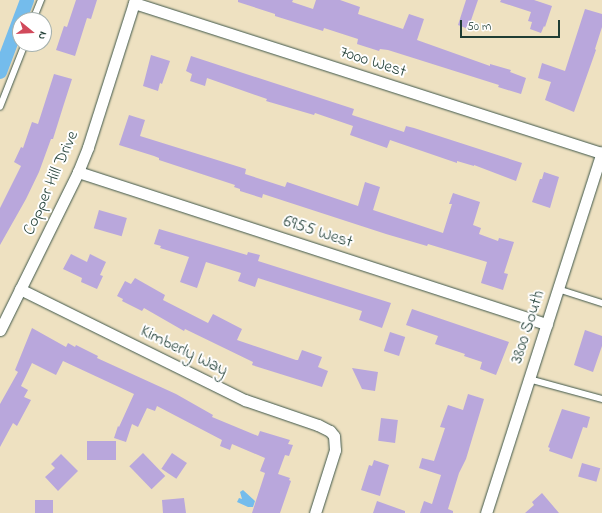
<!DOCTYPE html>
<html>
<head>
<meta charset="utf-8">
<style>
  body { margin:0 }
  #map { position:relative; width:602px; height:513px; overflow:hidden; background:#eee1c1; font-family:"Indie Flower",sans-serif }
  div>[style] { position:absolute }
  [style*='--x'] { left:calc(var(--x)*1px); top:calc(var(--y)*1px); width:calc(var(--w)*1px); rotate:calc(var(--a)*1deg) }
  .water>* { inset:0; background:#74bcec }
  .canal>* { height:14px; margin:-7px; padding:0 7px; transform-origin:7px; border-radius:7px; background:#74bcec }
  .building>* { inset:0; background:#b9a7dc; transform-origin:0 0 }
  .roads { filter:drop-shadow(0 0 1px #3e5649) drop-shadow(0 0 1px #3e5649) }
  .service>* { height:5.5px; margin:-2.75px; padding:0 2.75px; transform-origin:2.75px; border-radius:2.75px; background:#fff }
  .minor>* { height:11px; margin:-5.5px; padding:0 5.5px; transform-origin:5.5px; border-radius:5.5px; background:#fff }
  span { translate:-50% -50%; white-space:nowrap; text-align:center; line-height:1.15; -webkit-text-stroke:4px #fff; paint-order:stroke }
  .street-label { font-size:17px; color:#1f3d34 }
  .north { position:absolute; left:12px; top:12px; width:40px; height:40px; box-sizing:border-box; background:#fff; border:1px solid #a5b1ae; border-radius:50%; rotate:108deg; font-size:11px; font-weight:700; line-height:16px; text-align:center; color:#1f3d34 }
  .north::after { content:''; display:block; margin:auto; width:14px; height:18px; background:#d1495b; clip-path:polygon(50% 0,100% 100%,50% 72%,0 100%) }
  .scale { position:absolute; left:460px; top:20px; width:100px; height:18px; box-sizing:border-box; border:2px solid #1f3d34; border-top:0; padding-left:5px; font-size:12px; line-height:14px; white-space:nowrap; color:#1f3d34; -webkit-text-stroke:3px #fff; paint-order:stroke }
</style>
</head>
<body>
<div id="map">
  <div class="water">
    <i style="clip-path:polygon(243px 490px,255px 501px,253px 507px,248px 507px,237px 502px,239px 498px,242px 499px,240px 492px)"></i>
  </div>
  <div class="canal">
    <i style="--x:0;--y:72;--w:77;--a:-69.4"></i>
  </div>
  <div class="building">
    <i style="clip-path:polygon(76px 0,97px 0,91px 19px,87px 18px,75px 56px,56px 50px,64px 26px,67px 27px)"></i>
    <i style="clip-path:polygon(238px 0,293px 0,292px 2px,313px 9px,316px 0,340px 0,360px 7px,358px 14px,403px 29px,409px 14px,424px 19px,417px 40px,490px 66px,490px 64px,511px 70px,510px 72px,526px 78px,521px 94px,498px 87px,499px 85px,388px 50px,380px 49px,379px 51px,357px 44px,358px 39px,324px 28px,323px 31px,275px 16px,275px 14px,238px 2px)"></i>
    <i style="clip-path:polygon(466px 0,478px 0,468px 29px,458px 25px)"></i>
    <i style="clip-path:polygon(501px 0,534px 0,552px 6px,545px 27px,544px 26px,541px 33px,530px 29px,532px 22px,528px 21px,531px 12px,500px 2px)"></i>
    <i style="clip-path:polygon(585px 9px,602px 14px,602px 27px,595px 49px,596px 50px,574px 112px,545px 100px,551px 82px,538px 78px,542px 63px,565px 71px)"></i>
    <i style="clip-path:polygon(151px 55px,170px 61px,162px 84px,160px 83px,158px 91px,143px 86px)"></i>
    <i style="clip-path:polygon(191px 56px,354px 109px,352px 115px,404px 132px,406px 126px,414px 128px,522px 163px,516px 181px,474px 165px,474px 166px,457px 161px,457px 163px,390px 140px,387px 148px,350px 135px,353px 126px,315px 113px,314px 115px,266px 101px,267px 99px,207px 78px,205px 86px,190px 81px,192px 74px,186px 71px)"></i>
    <i style="clip-path:polygon(54px 74px,72px 79px,63px 107px,53px 139px,51px 139px,39px 172px,26px 199px,0 245px,0 208px,21px 166px,14px 162px,21px 147px,23px 148px,32px 122px,38px 124px)"></i>
    <i style="clip-path:polygon(129px 115px,145px 120px,140px 136px,246px 169px,245px 174px,285px 187px,287px 182px,358px 206px,365px 182px,380px 187px,373px 210px,443px 233px,452px 204px,449px 204px,453px 193px,480px 202px,473px 225px,481px 228px,479px 234px,498px 241px,499px 238px,514px 242px,504px 273px,508px 274px,503px 290px,481px 283px,487px 262px,428px 244px,427px 246px,386px 234px,263px 194px,262px 198px,240px 191px,240px 189px,234px 187px,235px 185px,159px 160px,159px 158px,154px 156px,119px 145px)"></i>
    <i style="clip-path:polygon(544px 172px,559px 177px,550px 208px,532px 202px,540px 179px,542px 179px)"></i>
    <i style="left:99px;top:210px;width:29px;height:19px;rotate:16deg"></i>
    <i style="clip-path:polygon(159px 229px,247px 255px,248px 252px,260px 255px,258px 261px,391px 303px,382px 328px,359px 320px,362px 311px,258px 278px,255px 287px,238px 281px,241px 273px,206px 262px,197px 288px,180px 282px,189px 257px,160px 248px,161px 246px,154px 244px)"></i>
    <i style="clip-path:polygon(71px 254px,87px 262px,90px 254px,106px 262px,100px 275px,103px 276px,97px 289px,81px 282px,82px 278px,63px 269px)"></i>
    <i style="clip-path:polygon(135px 278px,165px 295px,163px 300px,208px 323px,213px 314px,242px 329px,237px 340px,296px 360px,298px 360px,302px 350px,322px 357px,318px 367px,328px 371px,322px 387px,252px 365px,253px 362px,185px 329px,184px 331px,144px 308px,142px 311px,122px 301px,123px 299px,117px 296px,125px 281px,131px 284px)"></i>
    <i style="clip-path:polygon(412px 309px,509px 342px,496px 375px,480px 369px,482px 362px,464px 356px,465px 354px,435px 344px,438px 336px,406px 325px)"></i>
    <i style="clip-path:polygon(32px 328px,66px 347px,68px 343px,75px 347px,76px 345px,98px 356px,97px 358px,176px 394px,213px 415px,212px 417px,258px 436px,260px 431px,290px 440px,288px 444px,293px 445px,289px 456px,285px 455px,278px 474px,290px 478px,289px 480px,291px 481px,280px 513px,252px 513px,265px 473px,260px 471px,265px 458px,232px 444px,230px 450px,220px 446px,222px 440px,157px 406px,155px 411px,147px 408px,138px 427px,132px 424px,126px 442px,114px 438px,118px 426px,119px 427px,134px 394px,63px 361px,56px 375px,32px 363px,21px 386px,28px 390px,24px 397px,31px 400px,17px 426px,13px 423px,0 447px,0 404px,18px 372px,15px 370px)"></i>
    <i style="clip-path:polygon(585px 330px,602px 336px,602px 346px,593px 372px,574px 365px)"></i>
    <i style="left:390px;top:332px;width:16px;height:20px;rotate:18deg"></i>
    <i style="clip-path:polygon(352px 368px,378px 372px,375px 391px,362px 389px)"></i>
    <i style="clip-path:polygon(468px 394px,484px 399px,466px 459px,459px 473px,448px 509px,453px 511px,453px 513px,420px 513px,424px 501px,432px 504px,441px 475px,419px 468px,422px 458px,434px 461px,445px 428px,440px 427px,448px 405px,463px 410px)"></i>
    <i style="clip-path:polygon(562px 409px,590px 417px,587px 428px,583px 427px,572px 459px,549px 451px,550px 448px,548px 447px)"></i>
    <i style="left:381px;top:418px;width:17px;height:23px;rotate:7deg"></i>
    <i style="left:116px;top:441px;width:19px;height:29px;rotate:90deg"></i>
    <i style="left:143px;top:453px;width:32px;height:19px;rotate:46deg"></i>
    <i style="left:172px;top:453px;width:18px;height:19px;rotate:34deg"></i>
    <i style="clip-path:polygon(61px 454px,78px 471px,58px 491px,45px 477px,55px 468px,51px 464px)"></i>
    <i style="clip-path:polygon(374px 460px,389px 465px,380px 496px,361px 490px,369px 465px,372px 466px)"></i>
    <i style="left:582px;top:463px;width:19px;height:14px;rotate:16deg"></i>
    <i style="clip-path:polygon(542px 493px,559px 513px,525px 513px,534px 505px,532px 502px)"></i>
    <i style="clip-path:polygon(184px 498px,186px 513px,163px 513px,162px 500px)"></i>
    <i style="left:35px;top:500px;width:18px;height:13px"></i>
    <i style="clip-path:polygon(377px 501px,405px 511px,405px 513px,373px 513px)"></i>
  </div>
  <div class="roads">
    <div class="service">
      <i style="--x:33;--y:20;--w:22;--a:-68"></i>
      <i style="--x:0;--y:107;--w:68;--a:-68.4"></i>
      <i style="--x:558;--y:289;--w:46;--a:17.7"></i>
      <i style="--x:529;--y:379;--w:76;--a:15.3"></i>
    </div>
    <div class="minor">
      <i style="--x:134;--y:3;--w:490;--a:17.8"></i>
      <i style="--x:78;--y:172;--w:493;--a:18"></i>
      <i style="--x:20;--y:289;--w:251;--a:26.3"></i>
      <i style="--x:245;--y:400;--w:77;--a:18.9"></i>
      <i style="--x:318;--y:425;--w:13;--a:27"></i>
      <i style="--x:330;--y:431;--w:6;--a:51"></i>
      <i style="--x:334;--y:436;--w:14;--a:86"></i>
      <i style="--x:335;--y:450;--w:66;--a:107.6"></i>
      <i style="--x:0;--y:330;--w:176;--a:-63.7"></i>
      <i style="--x:78;--y:172;--w:27;--a:-68"></i>
      <i style="--x:88;--y:147;--w:154;--a:-72.3"></i>
      <i style="--x:486;--y:513;--w:379;--a:-72.2"></i>
    </div>
  </div>
  <div class="street-label">
    <span style="left:373px;top:62px;rotate:18deg">7000 West</span>
    <span style="left:51px;top:183px;rotate:-66deg">Copper Hill Drive</span>
    <span style="left:318px;top:232px;rotate:18deg">6955 West</span>
    <span style="left:528px;top:327px;rotate:-72deg">3800 South</span>
    <span style="left:184px;top:351px;rotate:26deg">Kimberly Way</span>
  </div>
  <div class="north">N</div>
  <div class="scale">50 m</div>
</div>
</body>
</html>
